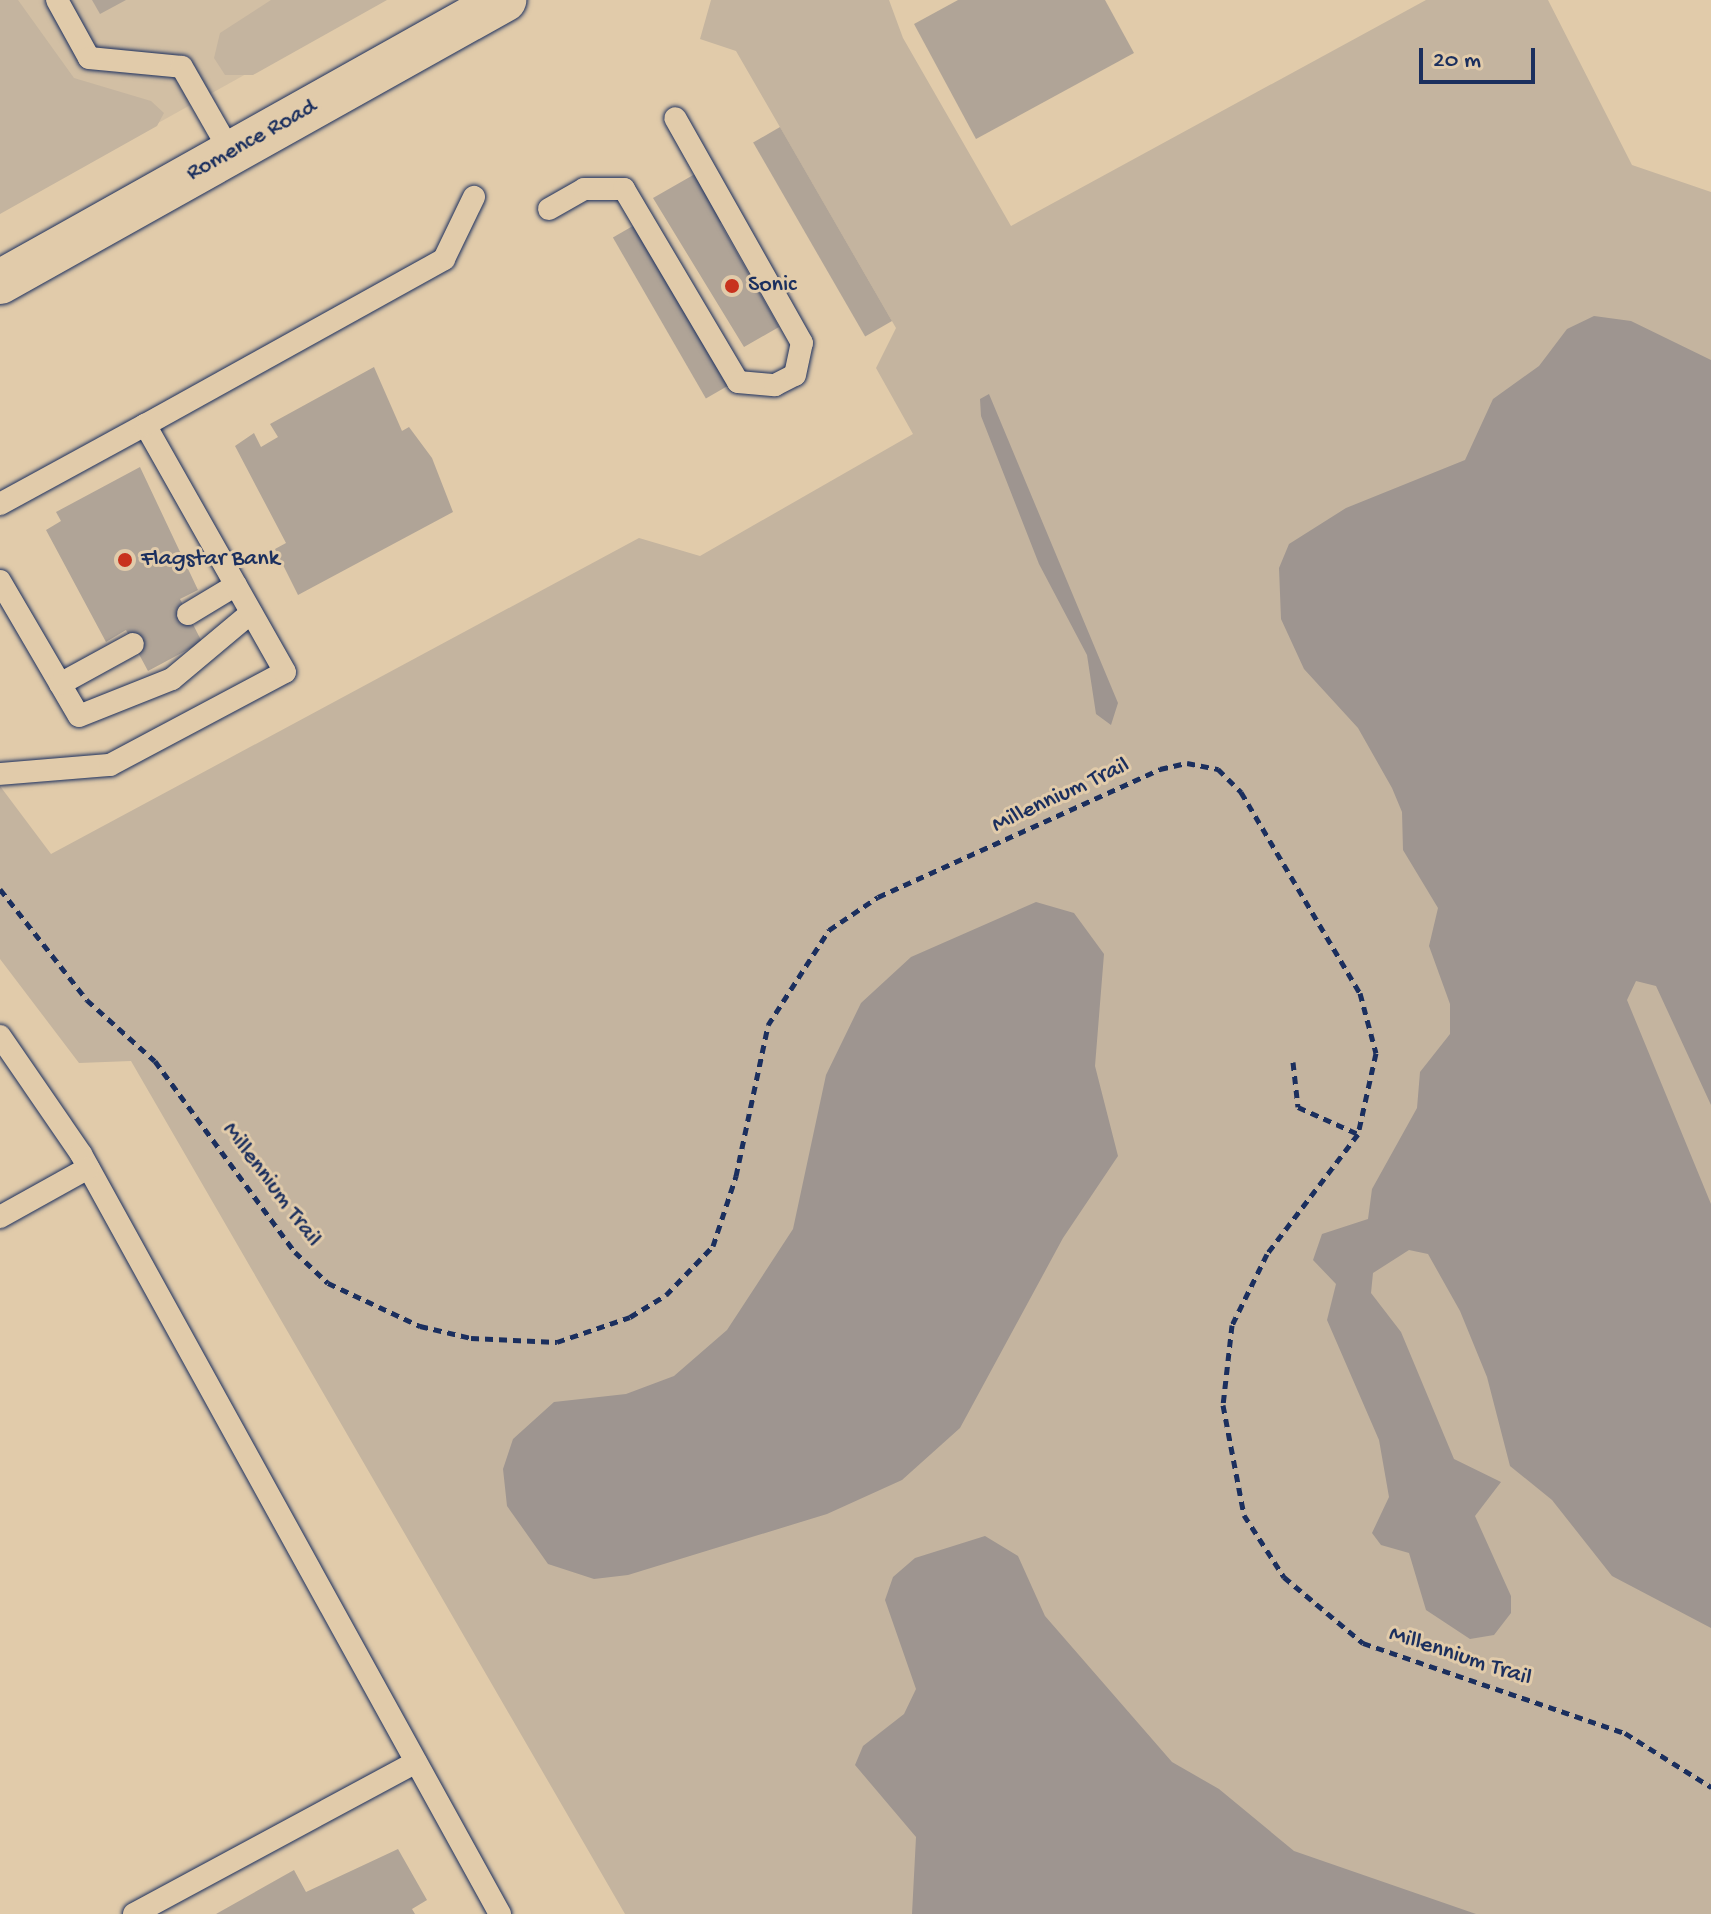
<!DOCTYPE html>
<html>
<head>
<meta charset="utf-8">
<style>
  body { margin:0 }
  #map { position:relative; width:1711px; height:1914px; overflow:hidden; background:#e1cbaa; font-family:"Gochi Hand",sans-serif }
  div>[style] { position:absolute }
  [style*='--x'] { left:calc(var(--x)*1px); top:calc(var(--y)*1px); width:calc(var(--w)*1px); rotate:calc(var(--a)*1deg) }
  .built>* { inset:0; background:#d2bfa4 }
  .green>* { inset:0; background:#c4b49f }
  .water>* { inset:0; background:#9e9590 }
  .building>* { inset:0; background:#b0a497; transform-origin:0 0 }
  .path>* { height:5px; margin-top:-2.5px; transform-origin:0; background:repeating-linear-gradient(90deg,#1b2f5e 0 8px,transparent 0 14px) }
  .roads { filter:drop-shadow(0 0 2px #1b2f5e) drop-shadow(0 0 2px #1b2f5e) }
  .lane>* { height:22px; margin:-11px; padding:0 11px; transform-origin:11px; border-radius:11px; background:#e1cbaa }
  .secondary>* { height:44px; margin:-22px; padding:0 22px; transform-origin:22px; border-radius:22px; background:#e1cbaa }
  .dots>* { width:22px; height:22px; translate:-50% -50%; box-sizing:border-box; border:4px solid #e1cbaa; border-radius:50% }
  span { translate:-50% -50%; white-space:nowrap; text-align:center; line-height:1.15; -webkit-text-stroke:6px #e1cbaa; paint-order:stroke }
  .street-label { font-size:24px; color:#1b2f5e }
  .poi-label { font-size:24px; color:#1b2f5e }
  .left { translate:0 -50%; text-align:left }
  .scale { position:absolute; left:1419px; top:48px; width:116px; height:36px; box-sizing:border-box; border:4px solid #1b2f5e; border-top:0; padding-left:10px; font-size:24px; line-height:28px; white-space:nowrap; color:#1b2f5e; -webkit-text-stroke:6px #e1cbaa; paint-order:stroke }
</style>
</head>
<body>
<div id="map">
  <div class="built">
    <i style="clip-path:polygon(0 0,379px 0,0 211px)"></i>
  </div>
  <div class="green">
    <i style="clip-path:polygon(0 0,18px 0,74px 78px,151px 101px,164px 113px,157px 126px,0 214px)"></i>
    <i style="clip-path:polygon(271px 0,387px 0,253px 75px,225px 75px,214px 58px,220px 33px)"></i>
    <i style="clip-path:polygon(711px 0,889px 0,903px 38px,1011px 226px,1426px 0,1548px 0,1632px 165px,1711px 192px,1711px 1914px,625px 1914px,131px 1061px,79px 1063px,0 959px,0 786px,51px 854px,639px 538px,700px 556px,913px 434px,876px 368px,896px 328px,736px 51px,700px 39px)"></i>
  </div>
  <div class="water">
    <i style="clip-path:polygon(1594px 316px,1631px 321px,1711px 360px,1711px 1105px,1656px 986px,1636px 981px,1627px 1000px,1711px 1204px,1711px 1628px,1612px 1576px,1552px 1500px,1510px 1466px,1487px 1377px,1460px 1311px,1428px 1254px,1409px 1250px,1373px 1273px,1371px 1293px,1401px 1332px,1454px 1459px,1501px 1482px,1475px 1516px,1511px 1596px,1511px 1613px,1494px 1635px,1470px 1639px,1426px 1610px,1409px 1553px,1381px 1545px,1372px 1533px,1389px 1497px,1379px 1440px,1327px 1320px,1336px 1284px,1313px 1260px,1322px 1234px,1368px 1219px,1372px 1189px,1417px 1108px,1420px 1072px,1450px 1034px,1450px 1004px,1429px 946px,1438px 908px,1403px 850px,1402px 812px,1392px 788px,1358px 728px,1304px 669px,1281px 619px,1279px 568px,1289px 544px,1346px 508px,1465px 460px,1493px 399px,1539px 366px,1567px 329px)"></i>
    <i style="clip-path:polygon(989px 394px,1118px 703px,1111px 725px,1096px 714px,1087px 655px,1039px 564px,981px 416px,980px 399px)"></i>
    <i style="clip-path:polygon(1036px 902px,1074px 913px,1104px 954px,1095px 1066px,1118px 1156px,1063px 1238px,960px 1428px,902px 1480px,827px 1514px,628px 1575px,594px 1579px,548px 1564px,507px 1506px,503px 1469px,513px 1439px,554px 1402px,626px 1394px,674px 1376px,727px 1330px,793px 1229px,826px 1075px,861px 1003px,911px 957px)"></i>
    <i style="clip-path:polygon(985px 1536px,1018px 1556px,1045px 1616px,1172px 1762px,1219px 1789px,1294px 1851px,1476px 1914px,912px 1914px,916px 1837px,855px 1765px,863px 1746px,904px 1714px,916px 1689px,885px 1600px,893px 1577px,915px 1558px)"></i>
  </div>
  <div class="building">
    <i style="clip-path:polygon(92px 0,126px 0,100px 14px)"></i>
    <i style="clip-path:polygon(958px 0,1105px 0,1134px 53px,976px 139px,914px 24px)"></i>
    <i style="left:780px;top:127px;width:224px;height:31px;rotate:60deg"></i>
    <i style="clip-path:polygon(695px 174px,727px 220px,720px 223px,779px 327px,744px 347px,653px 198px)"></i>
    <i style="left:638px;top:223px;width:186px;height:29px;rotate:60deg"></i>
    <i style="clip-path:polygon(374px 367px,402px 431px,409px 427px,432px 458px,453px 512px,298px 595px,275px 549px,286px 543px,235px 446px,254px 433px,261px 447px,278px 437px,270px 424px)"></i>
    <i style="clip-path:polygon(140px 467px,198px 590px,180px 599px,202px 642px,148px 671px,126px 630px,106px 642px,46px 530px,61px 521px,56px 512px)"></i>
    <i style="clip-path:polygon(398px 1849px,427px 1900px,412px 1909px,415px 1914px,216px 1914px,294px 1870px,306px 1892px)"></i>
  </div>
  <div class="path">
    <i style="--x:0;--y:889;--w:141;--a:51.9"></i>
    <i style="--x:87;--y:1000;--w:91;--a:41.9"></i>
    <i style="--x:155;--y:1061;--w:237;--a:53.8"></i>
    <i style="--x:295;--y:1252;--w:45;--a:43.2"></i>
    <i style="--x:328;--y:1283;--w:102;--a:25.1"></i>
    <i style="--x:420;--y:1326;--w:52;--a:13.2"></i>
    <i style="--x:471;--y:1338;--w:86;--a:2.7"></i>
    <i style="--x:557;--y:1342;--w:77;--a:-18.9"></i>
    <i style="--x:630;--y:1317;--w:42;--a:-31.4"></i>
    <i style="--x:666;--y:1295;--w:68;--a:-46.2"></i>
    <i style="--x:713;--y:1246;--w:74;--a:-71.8"></i>
    <i style="--x:736;--y:1176;--w:154;--a:-78"></i>
    <i style="--x:768;--y:1025;--w:113;--a:-57.3"></i>
    <i style="--x:829;--y:930;--w:59;--a:-34"></i>
    <i style="--x:878;--y:897;--w:310;--a:-24.4"></i>
    <i style="--x:1160;--y:769;--w:28;--a:-13"></i>
    <i style="--x:1187;--y:763;--w:32;--a:11"></i>
    <i style="--x:1218;--y:769;--w:33;--a:45"></i>
    <i style="--x:1241;--y:792;--w:234;--a:59.4"></i>
    <i style="--x:1360;--y:993;--w:62;--a:75.1"></i>
    <i style="--x:1376;--y:1053;--w:83;--a:102.5"></i>
    <i style="--x:1358;--y:1134;--w:151;--a:127.2"></i>
    <i style="--x:1267;--y:1254;--w:79;--a:116.2"></i>
    <i style="--x:1232;--y:1325;--w:81;--a:96.4"></i>
    <i style="--x:1223;--y:1405;--w:112;--a:79.2"></i>
    <i style="--x:1244;--y:1515;--w:74;--a:57.2"></i>
    <i style="--x:1284;--y:1577;--w:103;--a:39.9"></i>
    <i style="--x:1363;--y:1643;--w:277;--a:19"></i>
    <i style="--x:1625;--y:1733;--w:102;--a:32.1"></i>
    <i style="--x:1293;--y:1062;--w:45;--a:83.7"></i>
    <i style="--x:1298;--y:1107;--w:66;--a:24.2"></i>
  </div>
  <div class="roads">
    <div class="lane">
      <i style="--x:57;--y:0;--w:66;--a:61.1"></i>
      <i style="--x:89;--y:58;--w:93;--a:5.5"></i>
      <i style="--x:182;--y:67;--w:99;--a:60.3"></i>
      <i style="--x:549;--y:209;--w:40;--a:-29.7"></i>
      <i style="--x:584;--y:189;--w:40;--a:0"></i>
      <i style="--x:624;--y:189;--w:224;--a:59.4"></i>
      <i style="--x:738;--y:382;--w:37;--a:5"></i>
      <i style="--x:775;--y:385;--w:22;--a:-27"></i>
      <i style="--x:795;--y:375;--w:33;--a:-78"></i>
      <i style="--x:802;--y:343;--w:258;--a:-119.4"></i>
      <i style="--x:0;--y:504;--w:165;--a:-28.6"></i>
      <i style="--x:0;--y:581;--w:156;--a:59.7"></i>
      <i style="--x:79;--y:716;--w:100;--a:-21.7"></i>
      <i style="--x:172;--y:679;--w:103;--a:-39.9"></i>
      <i style="--x:188;--y:614;--w:56;--a:-31.1"></i>
      <i style="--x:60;--y:684;--w:83;--a:-28.7"></i>
      <i style="--x:0;--y:774;--w:110;--a:-4.7"></i>
      <i style="--x:110;--y:765;--w:198;--a:-28"></i>
      <i style="--x:285;--y:672;--w:284;--a:-119.5"></i>
      <i style="--x:145;--y:425;--w:342;--a:-29"></i>
      <i style="--x:444;--y:259;--w:69;--a:-64.2"></i>
      <i style="--x:0;--y:1036;--w:143;--a:55.5"></i>
      <i style="--x:81;--y:1154;--w:868;--a:61.13"></i>
      <i style="--x:0;--y:1217;--w:101;--a:-29.1"></i>
      <i style="--x:134;--y:1914;--w:320;--a:-28.3"></i>
    </div>
    <div class="secondary">
      <i style="--x:0;--y:282;--w:578;--a:-29.23"></i>
    </div>
  </div>
  <div class="dots">
    <i style="left:732px;top:286px;background:#c8321e"></i>
    <i style="left:125px;top:560px;background:#c8321e"></i>
  </div>
  <div class="street-label">
    <span style="left:252px;top:141px;rotate:-29deg">Romence Road</span>
    <span style="left:1061px;top:796px;rotate:-25deg">Millennium Trail</span>
    <span style="left:271px;top:1185px;rotate:53deg">Millennium Trail</span>
    <span style="left:1460px;top:1657px;rotate:18deg">Millennium Trail</span>
  </div>
  <div class="poi-label">
    <span class="left" style="left:748px;top:286px">Sonic</span>
    <span class="left" style="left:141px;top:560px">Flagstar Bank</span>
  </div>
  <div class="scale">20 m</div>
</div>
</body>
</html>
